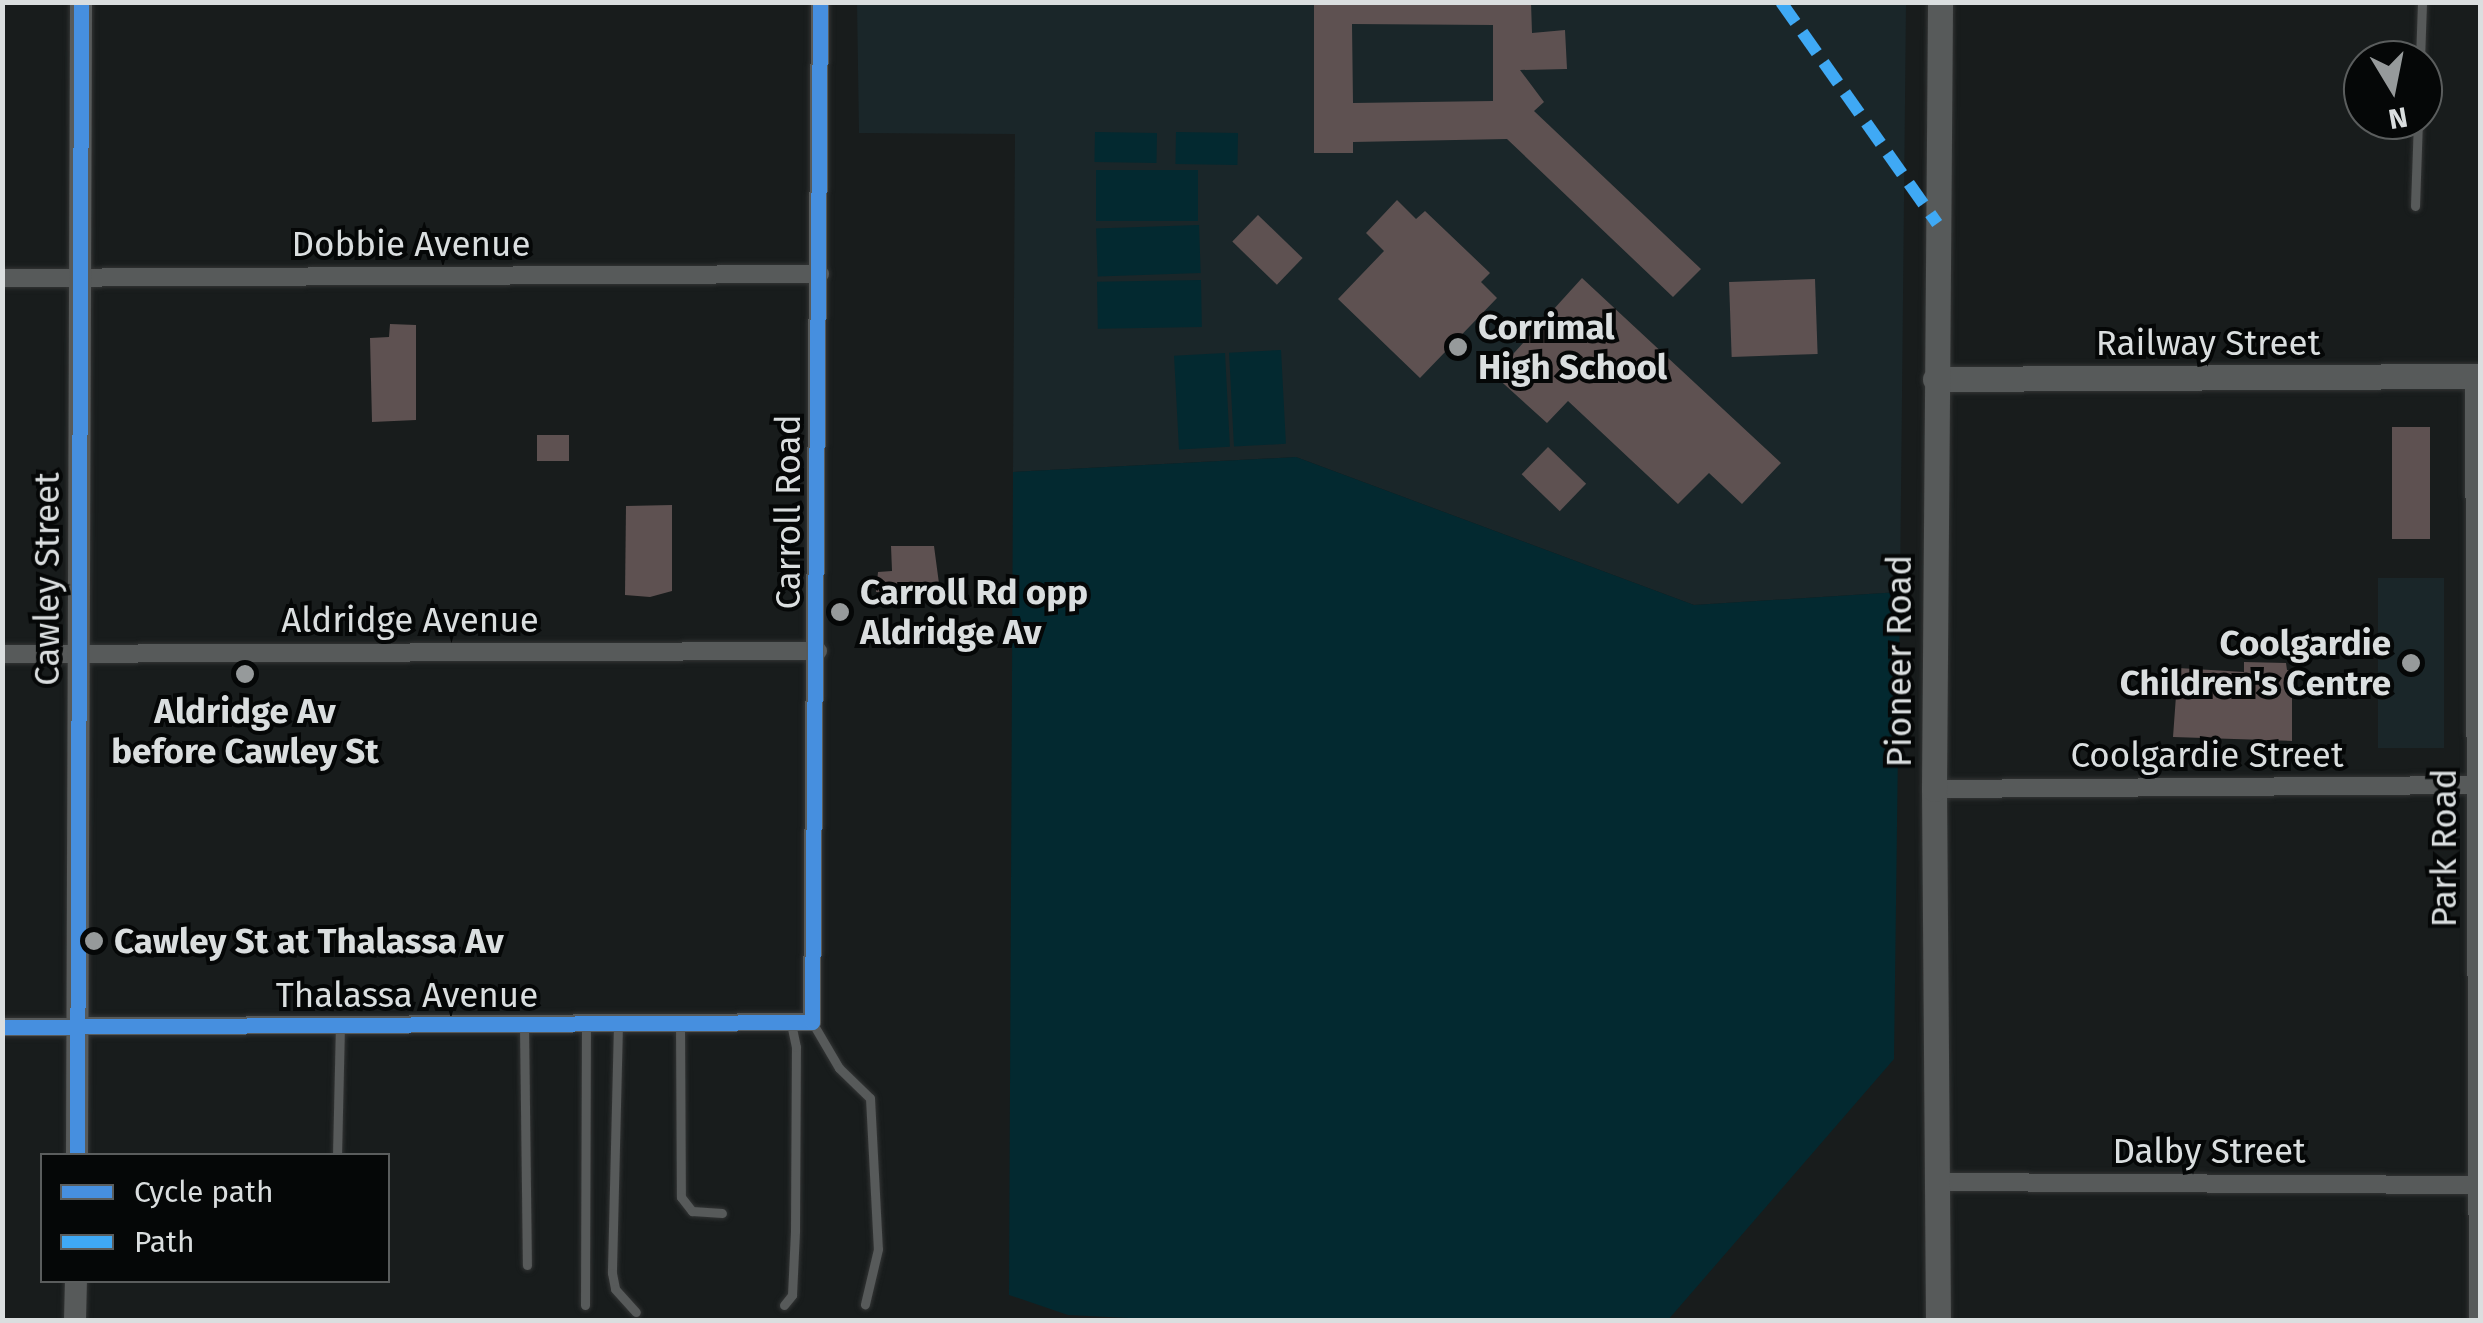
<!DOCTYPE html>
<html>
<head>
<meta charset="utf-8">
<style>
  body { margin:0 }
  #map { position:relative; width:2483px; height:1323px; overflow:hidden; background:#181c1c; font-family:"Fira Sans",sans-serif }
  div>[style] { position:absolute }
  [style*='--x'] { left:calc(var(--x)*1px); top:calc(var(--y)*1px); width:calc(var(--w)*1px); rotate:calc(var(--a)*1deg) }
  .built>* { inset:0; background:#1a2629; transform-origin:0 0 }
  .green>* { inset:0; background:#032930; transform-origin:0 0 }
  .building>* { inset:0; background:#5e5151; transform-origin:0 0 }
  .roads { filter:drop-shadow(0 0 2px #333535) drop-shadow(0 0 2px #333535) }
  .service>* { height:9px; margin:-4.5px; padding:0 4.5px; transform-origin:4.5px; border-radius:4.5px; background:#575a5a }
  .minor>* { height:18px; margin:-9px; padding:0 9px; transform-origin:9px; border-radius:9px; background:#575a5a }
  .tertiary>* { height:22px; margin:-11px; padding:0 11px; transform-origin:11px; border-radius:11px; background:#575a5a }
  .secondary>* { height:25px; margin:-12.5px; padding:0 12.5px; transform-origin:12.5px; border-radius:12.5px; background:#575a5a }
  .quiet>* { height:12px; margin-top:-6px; transform-origin:0; background:repeating-linear-gradient(90deg,#3fa9f5 0 25px,transparent 0 37px) }
  .cycleway>* { height:15px; margin:-7.5px; padding:0 7.5px; transform-origin:7.5px; border-radius:7.5px; background:#468fdf }
  .dots>* { width:28px; height:28px; translate:-50% -50%; box-sizing:border-box; border:5px solid #050707; border-radius:50% }
  span { translate:-50% -50%; white-space:nowrap; text-align:center; line-height:1.15; -webkit-text-stroke:8px #050707; paint-order:stroke }
  .street-label { font-size:35px; color:#dadedf }
  .poi-label { font-size:35px; color:#dadedf; font-weight:700 }
  .left { translate:0 -50%; text-align:left }
  .right { translate:-100% -50%; text-align:right }
  .frame { position:absolute; inset:0; border:5px solid #dadedf; pointer-events:none }
  .legend { position:absolute; left:40px; top:1153px; width:350px; height:130px; box-sizing:border-box; background:#050707; border:2px solid #5a5d5d; margin:0; padding:12px 18px; list-style:none; font-size:30px; color:#dadedf }
  .legend li { display:flex; align-items:center; gap:20px; height:50px }
  .legend b { width:50px; border:2px solid #5a5d5d }
  .north { position:absolute; left:2343px; top:40px; width:100px; height:100px; box-sizing:border-box; background:#050707; border:2px solid #5a5d5d; border-radius:50%; rotate:170deg; font-size:28px; font-weight:700; line-height:40px; text-align:center; color:#dadedf }
  .north::after { content:''; display:block; margin:auto; width:35px; height:45px; background:#969a9b; clip-path:polygon(50% 0,100% 100%,50% 72%,0 100%) }
</style>
</head>
<body>
<div id="map">
  <div class="built">
    <i style="clip-path:polygon(857px 3px,1906px 3px,1900px 592px,1694px 605px,1296px 457px,1013px 472px,1015px 134px,859px 133px)"></i>
    <i style="left:2378px;top:578px;width:66px;height:170px"></i>
  </div>
  <div class="green">
    <i style="left:1095px;top:132px;width:62px;height:30px;rotate:1deg"></i>
    <i style="left:1176px;top:132px;width:62px;height:32px;rotate:1deg"></i>
    <i style="left:1096px;top:170px;width:102px;height:51px"></i>
    <i style="left:1199px;top:225px;width:48px;height:103px;rotate:88deg"></i>
    <i style="left:1201px;top:280px;width:47px;height:104px;rotate:89deg"></i>
    <i style="left:1281px;top:350px;width:94px;height:52px;rotate:87deg"></i>
    <i style="left:1225px;top:353px;width:94px;height:51px;rotate:87deg"></i>
    <i style="clip-path:polygon(1296px 457px,1694px 605px,1900px 592px,1894px 1059px,1668px 1320px,1169px 1320px,1068px 1315px,1009px 1295px,1013px 472px)"></i>
  </div>
  <div class="building">
    <i style="clip-path:polygon(evenodd,1314px 2px,1531px 2px,1532px 33px,1565px 30px,1567px 69px,1520px 70px,1544px 102px,1534px 111px,1701px 269px,1673px 297px,1507px 139px,1353px 142px,1353px 153px,1314px 153px,1314px 2px,1352px 24px,1493px 25px,1493px 101px,1353px 103px,1352px 24px)"></i>
    <i style="clip-path:polygon(1397px 200px,1416px 219px,1425px 211px,1490px 273px,1481px 282px,1497px 298px,1420px 378px,1338px 299px,1384px 251px,1366px 233px)"></i>
    <i style="left:1258px;top:215px;width:62px;height:37px;rotate:44deg"></i>
    <i style="clip-path:polygon(1582px 278px,1781px 463px,1742px 504px,1709px 473px,1678px 504px,1568px 401px,1547px 423px,1494px 375px)"></i>
    <i style="left:1815px;top:279px;width:75px;height:86px;rotate:88deg"></i>
    <i style="clip-path:polygon(390px 324px,416px 325px,416px 420px,372px 422px,370px 338px,389px 337px)"></i>
    <i style="left:2392px;top:427px;width:38px;height:112px"></i>
    <i style="left:569px;top:435px;width:26px;height:32px;rotate:90deg"></i>
    <i style="left:1548px;top:447px;width:53px;height:38px;rotate:44deg"></i>
    <i style="clip-path:polygon(672px 505px,672px 591px,650px 597px,625px 595px,626px 506px)"></i>
    <i style="clip-path:polygon(891px 546px,934px 546px,940px 591px,876px 592px,878px 572px,892px 571px)"></i>
    <i style="clip-path:polygon(2244px 662px,2286px 663px,2287px 670px,2292px 670px,2292px 741px,2173px 737px,2178px 668px,2244px 672px)"></i>
  </div>
  <div class="roads">
    <div class="service">
      <i style="--x:2420;--y:60;--w:58;--a:-88"></i>
      <i style="--x:2415;--y:206;--w:86;--a:-88"></i>
      <i style="--x:812;--y:1022;--w:53;--a:59.6"></i>
      <i style="--x:839;--y:1068;--w:43;--a:44.1"></i>
      <i style="--x:870;--y:1098;--w:151;--a:87"></i>
      <i style="--x:878;--y:1249;--w:57;--a:103.3"></i>
      <i style="--x:680;--y:1023;--w:174;--a:89.7"></i>
      <i style="--x:681;--y:1197;--w:18;--a:52"></i>
      <i style="--x:692;--y:1211;--w:30;--a:4"></i>
      <i style="--x:618;--y:1024;--w:249;--a:91.4"></i>
      <i style="--x:612;--y:1273;--w:16;--a:79"></i>
      <i style="--x:615;--y:1289;--w:31;--a:48"></i>
      <i style="--x:524;--y:1025;--w:240;--a:89.3"></i>
      <i style="--x:337;--y:1156;--w:130;--a:-88.7"></i>
      <i style="--x:585;--y:1305;--w:281;--a:-89.8"></i>
      <i style="--x:784;--y:1305;--w:13;--a:-51"></i>
      <i style="--x:792;--y:1295;--w:64;--a:-87.3"></i>
      <i style="--x:795;--y:1231;--w:184;--a:-89.7"></i>
      <i style="--x:796;--y:1047;--w:25;--a:-102"></i>
    </div>
    <div class="minor">
      <i style="--x:2;--y:278;--w:818;--a:-0.28"></i>
      <i style="--x:2474;--y:376;--w:944;--a:89.76"></i>
      <i style="--x:2;--y:654;--w:816;--a:-0.21"></i>
      <i style="--x:1934;--y:789;--w:546;--a:-0.42"></i>
      <i style="--x:2;--y:1027;--w:810;--a:-0.35"></i>
      <i style="--x:812;--y:1022;--w:1020;--a:-89.55"></i>
      <i style="--x:1937;--y:1182;--w:543;--a:0.32"></i>
    </div>
    <div class="tertiary">
      <i style="--x:77;--y:1156;--w:1154;--a:-89.8"></i>
      <i style="--x:75;--y:1320;--w:40;--a:-88.6"></i>
    </div>
    <div class="secondary">
      <i style="--x:1935;--y:379;--w:545;--a:-0.32"></i>
      <i style="--x:1938;--y:1320;--w:531;--a:-90.43"></i>
      <i style="--x:1934;--y:789;--w:787;--a:-89.56"></i>
    </div>
  </div>
  <div class="quiet">
    <i style="--x:1781;--y:2;--w:271;--a:54.8"></i>
  </div>
  <div class="cycleway">
    <i style="--x:2;--y:1027;--w:810;--a:-0.35"></i>
    <i style="--x:812;--y:1022;--w:1020;--a:-89.55"></i>
    <i style="--x:77;--y:1156;--w:1154;--a:-89.8"></i>
  </div>
  <div class="dots">
    <i style="left:1458px;top:347px;background:#969a9b"></i>
    <i style="left:840px;top:612px;background:#969a9b"></i>
    <i style="left:2411px;top:663px;background:#969a9b"></i>
    <i style="left:245px;top:674px;background:#969a9b"></i>
    <i style="left:94px;top:941px;background:#969a9b"></i>
  </div>
  <div class="street-label">
    <span style="left:411px;top:244px">Dobbie Avenue</span>
    <span style="left:2208px;top:343px">Railway Street</span>
    <span style="left:788px;top:512px;rotate:-90deg">Carroll Road</span>
    <span style="left:47px;top:579px;rotate:-90deg">Cawley Street</span>
    <span style="left:410px;top:620px">Aldridge Avenue</span>
    <span style="left:1899px;top:661px;rotate:-90deg">Pioneer Road</span>
    <span style="left:2207px;top:755px">Coolgardie Street</span>
    <span style="left:2444px;top:848px;rotate:-90deg">Park Road</span>
    <span style="left:407px;top:995px">Thalassa Avenue</span>
    <span style="left:2209px;top:1151px">Dalby Street</span>
  </div>
  <div class="poi-label">
    <span class="left" style="left:1478px;top:347px">Corrimal<br>High School</span>
    <span class="left" style="left:860px;top:612px">Carroll Rd opp<br>Aldridge Av</span>
    <span class="right" style="left:2391px;top:663px">Coolgardie<br>Children's Centre</span>
    <span style="left:245px;top:731px">Aldridge Av<br>before Cawley St</span>
    <span class="left" style="left:114px;top:941px">Cawley St at Thalassa Av</span>
  </div>
  <div class="frame"></div>
  <ul class="legend">
  <li><b style="height:12px;background:#468fdf"></b>Cycle path</li>
  <li><b style="height:12px;background:#3fa9f5"></b>Path</li>
  </ul>
  <div class="north">N</div>
</div>
</body>
</html>
